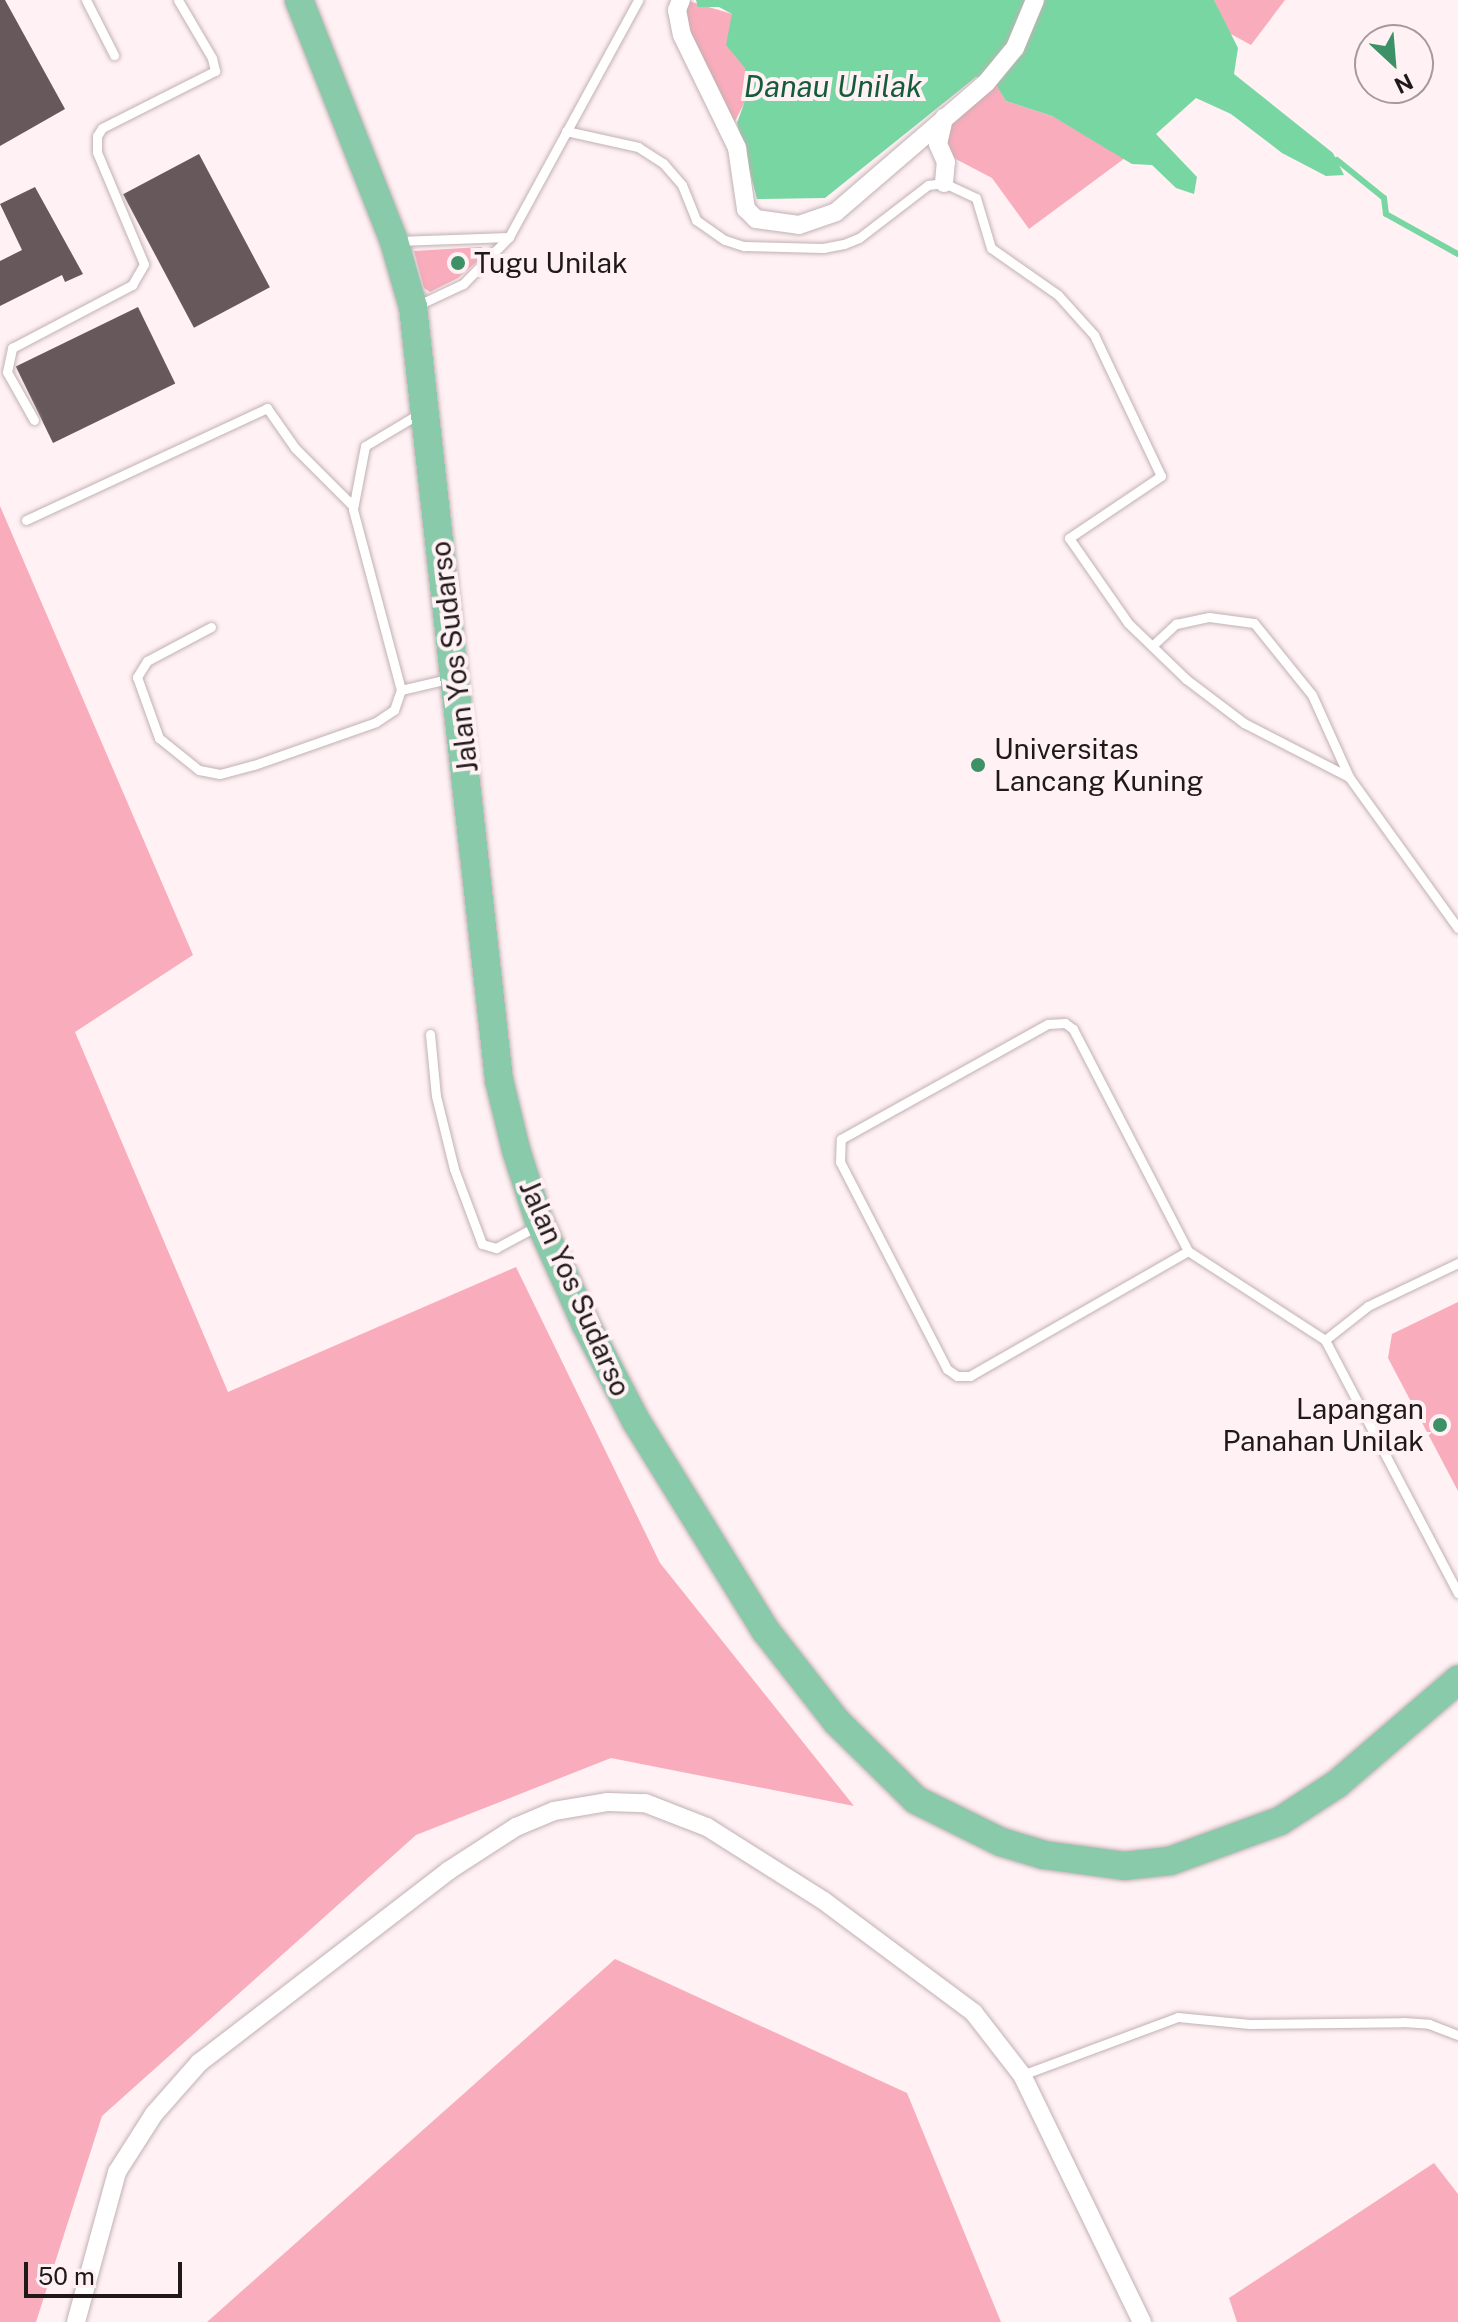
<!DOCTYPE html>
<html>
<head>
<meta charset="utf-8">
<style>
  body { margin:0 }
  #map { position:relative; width:1458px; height:2322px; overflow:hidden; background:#fff1f4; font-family:"Public Sans",sans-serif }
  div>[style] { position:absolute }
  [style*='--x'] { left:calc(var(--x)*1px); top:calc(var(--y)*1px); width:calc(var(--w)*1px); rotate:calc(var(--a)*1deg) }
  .green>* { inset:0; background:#f9acbb }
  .water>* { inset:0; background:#78d6a2 }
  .stream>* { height:6px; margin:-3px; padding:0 3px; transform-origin:3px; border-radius:3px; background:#78d6a2 }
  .building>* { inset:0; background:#66585b; transform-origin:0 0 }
  .roads { filter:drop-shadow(0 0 2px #c1b1b4) drop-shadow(0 0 2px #c1b1b4) }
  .lane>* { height:9px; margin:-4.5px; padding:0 4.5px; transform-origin:4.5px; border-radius:4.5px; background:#fff }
  .street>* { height:18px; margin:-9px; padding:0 9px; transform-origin:9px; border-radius:9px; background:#fff }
  .primary>* { height:28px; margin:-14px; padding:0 14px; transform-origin:14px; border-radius:14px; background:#89caaa }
  .dots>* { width:22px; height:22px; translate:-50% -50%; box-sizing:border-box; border:4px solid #fff1f4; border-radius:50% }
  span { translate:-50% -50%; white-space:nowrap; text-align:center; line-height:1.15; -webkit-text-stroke:8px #fff1f4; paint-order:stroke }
  .poi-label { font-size:28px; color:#1f191a }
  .left { translate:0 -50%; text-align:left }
  .right { translate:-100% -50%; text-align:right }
  .street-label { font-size:28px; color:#1f191a }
  .water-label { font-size:30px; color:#155c3b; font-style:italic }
  .north { position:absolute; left:1354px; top:24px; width:80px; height:80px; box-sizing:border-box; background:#fff1f4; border:2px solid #a59b9d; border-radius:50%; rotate:154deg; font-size:22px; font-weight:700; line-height:32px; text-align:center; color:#1f191a }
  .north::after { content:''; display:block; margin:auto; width:28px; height:36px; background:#3c9266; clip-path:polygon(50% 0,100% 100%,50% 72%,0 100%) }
  .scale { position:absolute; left:24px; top:2262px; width:158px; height:36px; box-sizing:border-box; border:4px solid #1f191a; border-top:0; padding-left:10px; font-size:24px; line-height:28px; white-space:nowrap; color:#1f191a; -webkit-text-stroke:6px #fff1f4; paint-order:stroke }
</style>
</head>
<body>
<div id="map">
  <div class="green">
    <i style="clip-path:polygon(685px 0,732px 14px,734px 25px,727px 45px,745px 67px,747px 98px,733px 125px,682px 25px)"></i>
    <i style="clip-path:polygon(1214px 0,1285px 0,1251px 45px,1229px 33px)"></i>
    <i style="clip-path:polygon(995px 82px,1006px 101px,1052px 116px,1125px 158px,1029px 229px,992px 178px,950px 156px,946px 145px,944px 125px)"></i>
    <i style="clip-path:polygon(481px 247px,489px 251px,458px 278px,430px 292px,424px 288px,414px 251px)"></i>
    <i style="clip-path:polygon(0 506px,193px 955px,75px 1032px,228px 1392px,516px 1267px,660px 1563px,854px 1806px,611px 1758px,416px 1835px,102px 2116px,36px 2322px,0 2322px)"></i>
    <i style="clip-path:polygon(1458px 1302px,1458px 1491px,1388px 1358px,1392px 1334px)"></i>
    <i style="clip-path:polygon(615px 1959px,907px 2093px,1001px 2322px,207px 2322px)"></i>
    <i style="clip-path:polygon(1434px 2163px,1458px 2194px,1458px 2322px,1237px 2322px,1229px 2298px)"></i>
  </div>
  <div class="water">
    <i style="clip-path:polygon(696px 0,1214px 0,1238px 48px,1234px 74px,1333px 153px,1344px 175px,1326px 176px,1282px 153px,1231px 114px,1196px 98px,1156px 134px,1197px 177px,1194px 194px,1176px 188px,1152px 165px,1132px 164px,1052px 116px,1006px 101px,992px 78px,976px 77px,825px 198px,757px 199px,737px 123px,746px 98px,745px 68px,726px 45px,732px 14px,719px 7px,698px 7px)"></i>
  </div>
  <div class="stream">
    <i style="--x:1337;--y:160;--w:60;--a:39"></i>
    <i style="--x:1384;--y:198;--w:16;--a:83"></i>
    <i style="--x:1386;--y:214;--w:82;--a:29.1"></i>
  </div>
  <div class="building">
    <i style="clip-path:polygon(0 0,5px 0,65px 109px,0 146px)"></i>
    <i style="left:199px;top:154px;width:151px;height:86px;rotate:62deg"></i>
    <i style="clip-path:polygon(35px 187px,83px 274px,65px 282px,62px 275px,0 306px,0 261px,22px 250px,0 204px)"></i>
    <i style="left:138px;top:307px;width:85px;height:136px;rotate:64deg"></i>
  </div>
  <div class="roads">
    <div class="lane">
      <i style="--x:86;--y:0;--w:62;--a:63"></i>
      <i style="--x:566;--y:131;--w:74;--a:12.5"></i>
      <i style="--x:638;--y:147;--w:30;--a:33"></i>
      <i style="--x:663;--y:163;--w:29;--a:49"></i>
      <i style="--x:682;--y:185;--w:38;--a:68"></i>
      <i style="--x:696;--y:220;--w:35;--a:35"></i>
      <i style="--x:725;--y:240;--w:20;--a:18"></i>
      <i style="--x:744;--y:246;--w:79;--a:1.5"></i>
      <i style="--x:823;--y:248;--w:21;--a:-11"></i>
      <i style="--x:844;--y:244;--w:16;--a:-22"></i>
      <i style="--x:859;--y:238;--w:87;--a:-37.5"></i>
      <i style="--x:928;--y:185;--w:16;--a:-7"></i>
      <i style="--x:944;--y:183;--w:35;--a:25"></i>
      <i style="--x:976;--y:198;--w:52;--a:73.3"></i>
      <i style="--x:991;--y:248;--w:82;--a:35"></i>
      <i style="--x:1058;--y:295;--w:54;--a:48"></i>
      <i style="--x:1094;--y:335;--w:156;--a:64.6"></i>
      <i style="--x:1161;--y:476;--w:111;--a:146"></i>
      <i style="--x:1069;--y:538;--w:103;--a:55.2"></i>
      <i style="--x:1128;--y:623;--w:81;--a:44"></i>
      <i style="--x:1186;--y:679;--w:73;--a:37.2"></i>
      <i style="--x:1244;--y:723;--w:118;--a:27.2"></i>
      <i style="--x:1349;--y:777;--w:186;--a:54.2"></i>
      <i style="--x:397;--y:241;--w:112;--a:-2"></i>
      <i style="--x:416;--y:306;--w:52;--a:-25.1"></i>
      <i style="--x:463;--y:284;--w:66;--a:-45.6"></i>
      <i style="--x:509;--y:237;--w:270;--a:-61.4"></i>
      <i style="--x:34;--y:420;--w:55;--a:-119.4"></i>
      <i style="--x:7;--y:372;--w:25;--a:-78"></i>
      <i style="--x:12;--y:348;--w:136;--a:-27.7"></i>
      <i style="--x:132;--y:285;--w:24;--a:-60"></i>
      <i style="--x:144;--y:264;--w:121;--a:-112.8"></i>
      <i style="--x:97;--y:152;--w:16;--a:-90"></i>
      <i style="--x:97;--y:136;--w:9;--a:-58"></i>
      <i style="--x:102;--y:128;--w:127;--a:-26.8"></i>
      <i style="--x:215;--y:71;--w:13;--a:-103"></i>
      <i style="--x:212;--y:58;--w:67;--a:-120.4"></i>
      <i style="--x:26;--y:520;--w:266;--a:-24.9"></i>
      <i style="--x:267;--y:408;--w:49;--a:55"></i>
      <i style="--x:295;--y:448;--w:82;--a:45"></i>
      <i style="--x:211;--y:627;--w:72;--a:152"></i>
      <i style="--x:147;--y:661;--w:19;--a:122"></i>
      <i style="--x:137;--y:677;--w:65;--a:70.2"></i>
      <i style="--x:159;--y:738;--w:51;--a:38.7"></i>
      <i style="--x:199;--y:770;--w:21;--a:11"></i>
      <i style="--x:220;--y:774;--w:35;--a:-15"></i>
      <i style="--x:254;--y:765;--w:129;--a:-19.4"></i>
      <i style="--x:376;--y:722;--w:22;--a:-34"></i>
      <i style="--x:394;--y:710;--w:21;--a:-71"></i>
      <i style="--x:401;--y:690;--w:187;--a:-104.9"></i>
      <i style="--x:353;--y:509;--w:64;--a:-79.2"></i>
      <i style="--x:365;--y:446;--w:66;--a:-30.8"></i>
      <i style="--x:1152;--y:646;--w:33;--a:-43"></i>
      <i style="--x:1176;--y:624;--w:34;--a:-12"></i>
      <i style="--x:1209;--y:617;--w:45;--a:7.6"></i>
      <i style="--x:1254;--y:623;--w:92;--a:51.1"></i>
      <i style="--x:1312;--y:695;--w:90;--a:65.7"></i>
      <i style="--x:401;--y:690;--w:52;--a:-13.2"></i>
      <i style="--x:430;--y:1034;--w:62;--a:84.5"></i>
      <i style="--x:436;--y:1096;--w:75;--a:76.1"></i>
      <i style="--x:454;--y:1169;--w:80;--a:69.5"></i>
      <i style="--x:482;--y:1244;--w:15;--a:16"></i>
      <i style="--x:496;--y:1248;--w:47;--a:-28.2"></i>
      <i style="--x:1188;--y:1251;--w:251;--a:150.2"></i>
      <i style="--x:970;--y:1376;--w:13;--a:180"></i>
      <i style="--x:957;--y:1376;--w:12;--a:-145"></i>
      <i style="--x:947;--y:1369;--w:233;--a:-117.3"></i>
      <i style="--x:840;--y:1162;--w:23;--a:-88"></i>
      <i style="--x:841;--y:1139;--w:237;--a:-29.1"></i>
      <i style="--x:1048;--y:1024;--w:17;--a:-3"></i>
      <i style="--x:1065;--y:1023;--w:10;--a:37"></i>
      <i style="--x:1073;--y:1029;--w:250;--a:62.6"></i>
      <i style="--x:1188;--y:1251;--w:163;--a:33"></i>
      <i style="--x:1458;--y:1263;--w:100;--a:154.5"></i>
      <i style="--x:1368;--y:1306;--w:55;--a:141.7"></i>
      <i style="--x:1325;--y:1340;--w:286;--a:62.3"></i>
      <i style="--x:1022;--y:2075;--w:166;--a:-20.4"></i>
      <i style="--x:1178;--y:2017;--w:72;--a:5.6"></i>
      <i style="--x:1250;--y:2024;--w:153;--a:-0.7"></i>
      <i style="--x:1403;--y:2022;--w:26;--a:4"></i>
      <i style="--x:1429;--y:2024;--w:31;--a:21"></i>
    </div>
    <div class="street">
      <i style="--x:681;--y:0;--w:11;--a:112"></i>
      <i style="--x:677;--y:10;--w:25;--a:79"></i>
      <i style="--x:682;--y:35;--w:126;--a:64"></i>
      <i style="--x:737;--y:148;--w:62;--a:81.6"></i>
      <i style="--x:746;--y:209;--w:14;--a:45"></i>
      <i style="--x:756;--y:219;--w:43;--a:7.9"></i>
      <i style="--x:799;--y:225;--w:39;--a:-19"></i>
      <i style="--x:836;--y:212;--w:198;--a:-40.7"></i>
      <i style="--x:986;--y:83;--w:45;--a:-50.4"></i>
      <i style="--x:1015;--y:48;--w:52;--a:-67.4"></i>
      <i style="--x:944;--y:183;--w:21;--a:-85"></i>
      <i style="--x:946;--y:162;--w:20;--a:-114"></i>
      <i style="--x:938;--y:144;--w:27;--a:-77"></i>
      <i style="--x:76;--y:2322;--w:156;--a:-74.7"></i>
      <i style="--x:117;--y:2172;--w:69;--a:-57.5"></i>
      <i style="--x:154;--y:2114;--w:68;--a:-48.6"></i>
      <i style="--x:199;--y:2063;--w:314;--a:-37.6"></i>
      <i style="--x:448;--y:1871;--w:81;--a:-32.9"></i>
      <i style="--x:516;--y:1827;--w:41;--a:-22.8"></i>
      <i style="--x:554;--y:1811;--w:55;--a:-9.5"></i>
      <i style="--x:608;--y:1802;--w:37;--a:2"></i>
      <i style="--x:645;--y:1803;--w:66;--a:21.2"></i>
      <i style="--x:707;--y:1827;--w:138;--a:32.3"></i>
      <i style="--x:824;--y:1901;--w:187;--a:36.7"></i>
      <i style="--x:974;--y:2013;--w:78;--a:52.3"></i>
      <i style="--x:1022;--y:2075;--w:275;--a:64.1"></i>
    </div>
    <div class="primary">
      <i style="--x:299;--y:0;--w:259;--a:68.5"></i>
      <i style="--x:394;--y:241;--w:69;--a:73.9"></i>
      <i style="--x:413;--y:307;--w:778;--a:83.65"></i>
      <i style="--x:499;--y:1080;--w:72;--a:76.3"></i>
      <i style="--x:516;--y:1150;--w:71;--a:72.1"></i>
      <i style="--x:538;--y:1218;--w:117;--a:65.8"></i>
      <i style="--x:586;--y:1325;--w:108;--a:62.5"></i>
      <i style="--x:636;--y:1421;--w:246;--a:58.3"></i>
      <i style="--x:765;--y:1630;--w:115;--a:52"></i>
      <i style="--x:836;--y:1721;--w:112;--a:44.6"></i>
      <i style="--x:916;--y:1800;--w:95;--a:26.3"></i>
      <i style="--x:1001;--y:1842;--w:45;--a:16.8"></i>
      <i style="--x:1044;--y:1855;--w:81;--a:7.8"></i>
      <i style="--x:1124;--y:1866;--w:46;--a:-6.2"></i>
      <i style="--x:1170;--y:1861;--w:117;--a:-20"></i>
      <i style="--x:1280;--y:1821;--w:68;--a:-33"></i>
      <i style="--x:1337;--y:1784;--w:160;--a:-40.7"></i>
    </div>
  </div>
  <div class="dots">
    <i style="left:458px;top:263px;background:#3c9266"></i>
    <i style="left:978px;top:765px;background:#3c9266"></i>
    <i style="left:1440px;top:1425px;background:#3c9266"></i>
  </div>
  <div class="poi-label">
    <span class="left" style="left:474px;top:263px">Tugu Unilak</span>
    <span class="left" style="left:994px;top:765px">Universitas<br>Lancang Kuning</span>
    <span class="right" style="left:1424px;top:1425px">Lapangan<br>Panahan Unilak</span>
  </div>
  <div class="street-label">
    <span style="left:454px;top:657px;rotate:-97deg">Jalan Yos Sudarso</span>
    <span style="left:575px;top:1288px;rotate:66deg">Jalan Yos Sudarso</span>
  </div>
  <div class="water-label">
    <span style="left:833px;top:86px">Danau Unilak</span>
  </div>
  <div class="north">N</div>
  <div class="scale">50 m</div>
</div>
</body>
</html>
